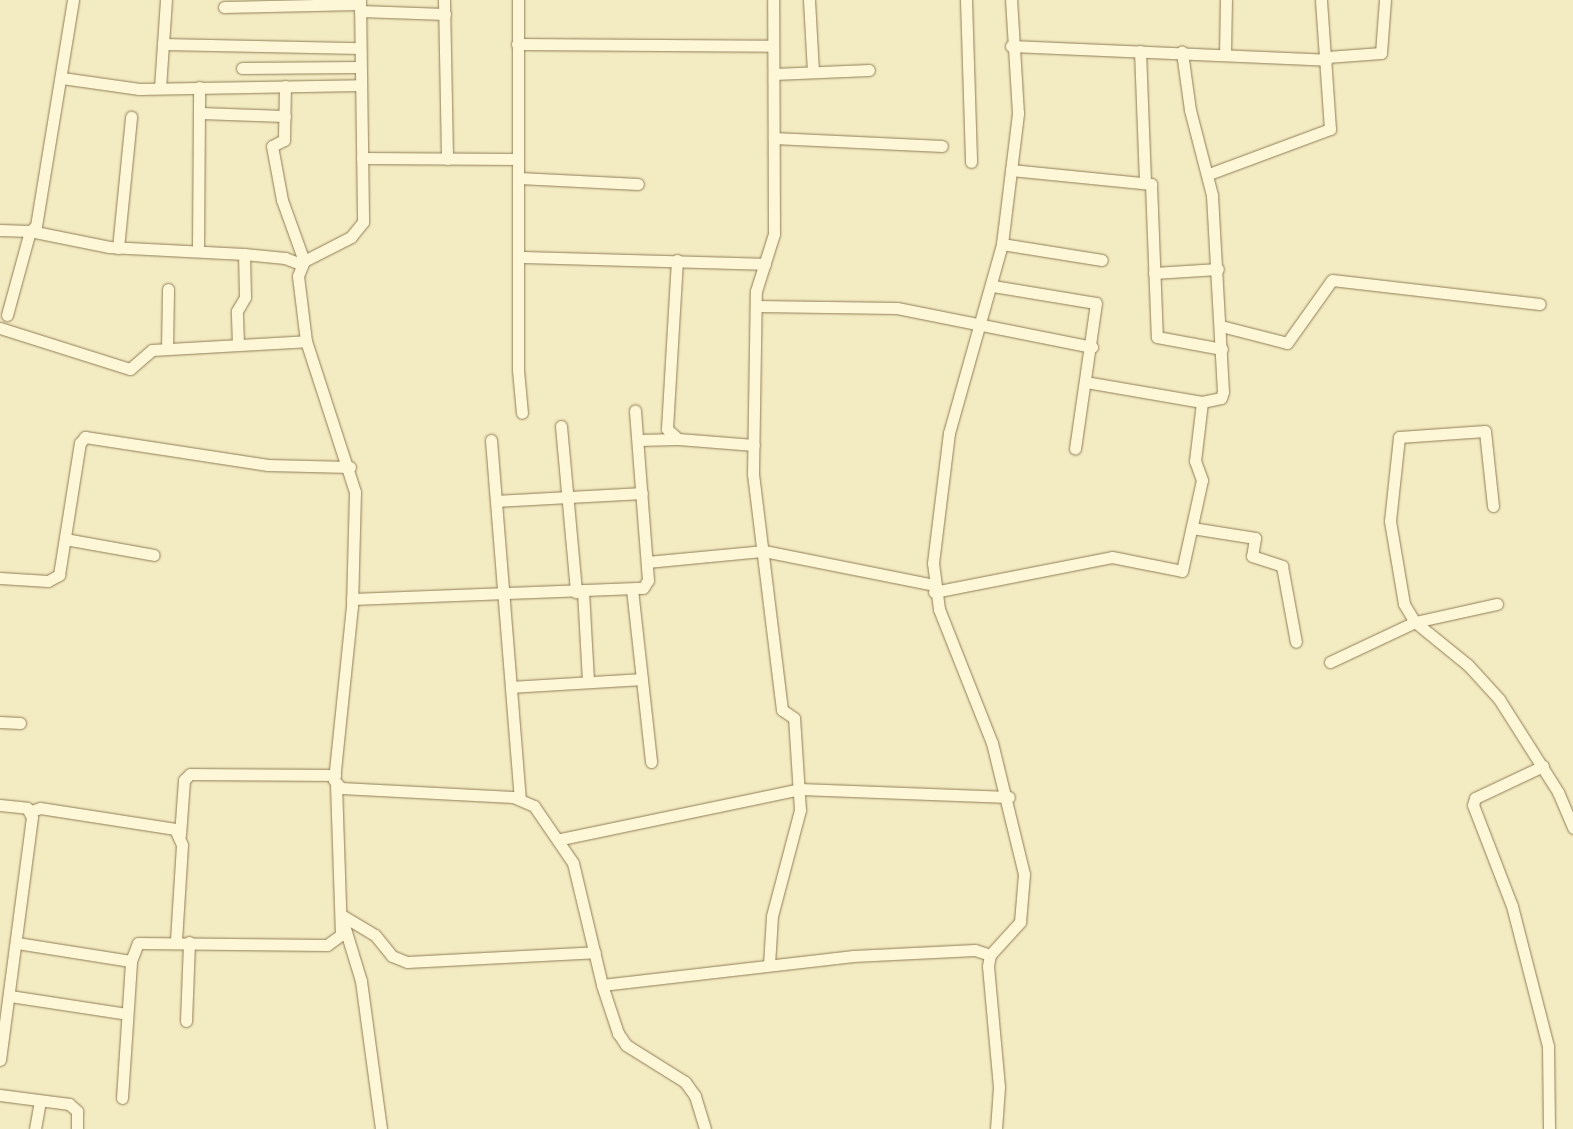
<!DOCTYPE html>
<html>
<head>
<meta charset="utf-8">
<style>
  body { margin:0 }
  #map { position:relative; width:1573px; height:1129px; overflow:hidden; background:#f3ebc2; font-family:"Crimson Pro",serif }
  div>[style] { position:absolute }
  [style*='--x'] { left:calc(var(--x)*1px); top:calc(var(--y)*1px); width:calc(var(--w)*1px); rotate:calc(var(--a)*1deg) }
  .roads { filter:drop-shadow(0 0 1px #907d56) drop-shadow(0 0 1px #907d56) }
  .street>* { height:11px; margin:-5.5px; padding:0 5.5px; transform-origin:5.5px; border-radius:5.5px; background:#fdf6d7 }
  span { translate:-50% -50%; white-space:nowrap; text-align:center; line-height:1.15; -webkit-text-stroke:4.5px #faf3d3; paint-order:stroke }
</style>
</head>
<body>
<div id="map">
  <div class="roads">
    <div class="street">
      <i style="--x:360;--y:0;--w:222;--a:89.2"></i>
      <i style="--x:363;--y:222;--w:19;--a:129"></i>
      <i style="--x:351;--y:237;--w:53;--a:152.9"></i>
      <i style="--x:304;--y:261;--w:16;--a:112"></i>
      <i style="--x:298;--y:276;--w:65;--a:83"></i>
      <i style="--x:306;--y:341;--w:159;--a:72"></i>
      <i style="--x:355;--y:492;--w:114;--a:91.5"></i>
      <i style="--x:352;--y:606;--w:175;--a:95.9"></i>
      <i style="--x:334;--y:780;--w:11;--a:49"></i>
      <i style="--x:341;--y:788;--w:172;--a:3"></i>
      <i style="--x:513;--y:797;--w:23;--a:23"></i>
      <i style="--x:534;--y:806;--w:69;--a:55.6"></i>
      <i style="--x:573;--y:863;--w:125;--a:76.6"></i>
      <i style="--x:602;--y:985;--w:51;--a:71.6"></i>
      <i style="--x:618;--y:1033;--w:14;--a:56"></i>
      <i style="--x:626;--y:1045;--w:70;--a:32.1"></i>
      <i style="--x:685;--y:1082;--w:17;--a:54"></i>
      <i style="--x:695;--y:1096;--w:34;--a:73"></i>
      <i style="--x:444;--y:0;--w:159;--a:88.9"></i>
      <i style="--x:518;--y:0;--w:370;--a:90"></i>
      <i style="--x:518;--y:370;--w:43;--a:84.7"></i>
      <i style="--x:809;--y:0;--w:72;--a:86.8"></i>
      <i style="--x:966;--y:0;--w:162;--a:88.2"></i>
      <i style="--x:224;--y:7;--w:136;--a:-1.3"></i>
      <i style="--x:360;--y:11;--w:85;--a:2"></i>
      <i style="--x:163;--y:44;--w:197;--a:1.2"></i>
      <i style="--x:517;--y:44;--w:255;--a:0.4"></i>
      <i style="--x:1011;--y:46;--w:316;--a:2.5"></i>
      <i style="--x:1140;--y:51;--w:130;--a:87.8"></i>
      <i style="--x:1225;--y:55;--w:55;--a:-89"></i>
      <i style="--x:1327;--y:57;--w:54;--a:-4.2"></i>
      <i style="--x:1381;--y:53;--w:53;--a:-85.7"></i>
      <i style="--x:242;--y:68;--w:118;--a:-0.5"></i>
      <i style="--x:774;--y:74;--w:95;--a:-2.4"></i>
      <i style="--x:62;--y:78;--w:78;--a:8.1"></i>
      <i style="--x:139;--y:89;--w:222;--a:-1"></i>
      <i style="--x:285;--y:86;--w:54;--a:91.1"></i>
      <i style="--x:284;--y:140;--w:13;--a:153"></i>
      <i style="--x:272;--y:146;--w:55;--a:79.5"></i>
      <i style="--x:282;--y:200;--w:65;--a:70.2"></i>
      <i style="--x:160;--y:88;--w:88;--a:-86.1"></i>
      <i style="--x:199;--y:113;--w:86;--a:2"></i>
      <i style="--x:774;--y:138;--w:168;--a:2.7"></i>
      <i style="--x:362;--y:158;--w:156;--a:0.4"></i>
      <i style="--x:1011;--y:170;--w:141;--a:5.7"></i>
      <i style="--x:1151;--y:184;--w:153;--a:87.8"></i>
      <i style="--x:1157;--y:337;--w:66;--a:10.5"></i>
      <i style="--x:1209;--y:174;--w:129;--a:-20.4"></i>
      <i style="--x:1330;--y:129;--w:129;--a:-94"></i>
      <i style="--x:519;--y:178;--w:119;--a:2.9"></i>
      <i style="--x:0;--y:230;--w:30;--a:2"></i>
      <i style="--x:30;--y:231;--w:8;--a:-40"></i>
      <i style="--x:36;--y:226;--w:229;--a:-80.7"></i>
      <i style="--x:1002;--y:244;--w:101;--a:9.1"></i>
      <i style="--x:118;--y:248;--w:132;--a:-84.3"></i>
      <i style="--x:198;--y:250;--w:163;--a:-89.6"></i>
      <i style="--x:520;--y:257;--w:245;--a:1.6"></i>
      <i style="--x:677;--y:260;--w:169;--a:93.4"></i>
      <i style="--x:667;--y:429;--w:15;--a:42"></i>
      <i style="--x:678;--y:439;--w:76;--a:4.5"></i>
      <i style="--x:1154;--y:273;--w:64;--a:-3.6"></i>
      <i style="--x:993;--y:286;--w:104;--a:9.4"></i>
      <i style="--x:1096;--y:303;--w:147;--a:98.2"></i>
      <i style="--x:756;--y:306;--w:141;--a:0.8"></i>
      <i style="--x:897;--y:308;--w:199;--a:11.3"></i>
      <i style="--x:7;--y:315;--w:87;--a:-74.7"></i>
      <i style="--x:30;--y:231;--w:81;--a:11.4"></i>
      <i style="--x:109;--y:247;--w:135;--a:3"></i>
      <i style="--x:244;--y:254;--w:41;--a:5.6"></i>
      <i style="--x:285;--y:258;--w:17;--a:21"></i>
      <i style="--x:1221;--y:326;--w:68;--a:14.4"></i>
      <i style="--x:1287;--y:343;--w:77;--a:-54.5"></i>
      <i style="--x:1332;--y:280;--w:209;--a:6.6"></i>
      <i style="--x:0;--y:328;--w:136;--a:17.5"></i>
      <i style="--x:130;--y:369;--w:29;--a:-41"></i>
      <i style="--x:152;--y:350;--w:154;--a:-3.3"></i>
      <i style="--x:238;--y:345;--w:34;--a:-92"></i>
      <i style="--x:237;--y:311;--w:16;--a:-60"></i>
      <i style="--x:245;--y:297;--w:43;--a:-91.3"></i>
      <i style="--x:167;--y:349;--w:60;--a:-89"></i>
      <i style="--x:1086;--y:382;--w:118;--a:9.8"></i>
      <i style="--x:561;--y:426;--w:167;--a:84.8"></i>
      <i style="--x:491;--y:440;--w:359;--a:85.4"></i>
      <i style="--x:638;--y:440;--w:40;--a:-1.4"></i>
      <i style="--x:496;--y:501;--w:146;--a:-3.1"></i>
      <i style="--x:1493;--y:506;--w:75;--a:-96.1"></i>
      <i style="--x:1485;--y:431;--w:86;--a:176"></i>
      <i style="--x:1399;--y:437;--w:84;--a:96.1"></i>
      <i style="--x:1390;--y:521;--w:84;--a:80.4"></i>
      <i style="--x:1404;--y:604;--w:21;--a:59"></i>
      <i style="--x:1415;--y:622;--w:68;--a:39.1"></i>
      <i style="--x:1468;--y:665;--w:46;--a:47.6"></i>
      <i style="--x:1499;--y:699;--w:110;--a:57.6"></i>
      <i style="--x:1558;--y:792;--w:39;--a:67"></i>
      <i style="--x:1192;--y:528;--w:64;--a:9"></i>
      <i style="--x:1255;--y:538;--w:18;--a:99"></i>
      <i style="--x:1252;--y:556;--w:32;--a:18"></i>
      <i style="--x:1282;--y:566;--w:77;--a:79.6"></i>
      <i style="--x:65;--y:539;--w:90;--a:10.2"></i>
      <i style="--x:647;--y:562;--w:118;--a:-5.4"></i>
      <i style="--x:764;--y:551;--w:173;--a:11.3"></i>
      <i style="--x:0;--y:578;--w:48;--a:3.6"></i>
      <i style="--x:48;--y:581;--w:13;--a:-29"></i>
      <i style="--x:59;--y:575;--w:134;--a:-81"></i>
      <i style="--x:80;--y:443;--w:8;--a:-50"></i>
      <i style="--x:85;--y:437;--w:185;--a:8.7"></i>
      <i style="--x:268;--y:465;--w:82;--a:1.4"></i>
      <i style="--x:632;--y:589;--w:174;--a:83.7"></i>
      <i style="--x:583;--y:591;--w:90;--a:86.8"></i>
      <i style="--x:934;--y:592;--w:181;--a:-11.1"></i>
      <i style="--x:1112;--y:557;--w:71;--a:11.3"></i>
      <i style="--x:1182;--y:571;--w:93;--a:-77.6"></i>
      <i style="--x:1202;--y:480;--w:20;--a:-110"></i>
      <i style="--x:1195;--y:461;--w:59;--a:-83.2"></i>
      <i style="--x:1202;--y:402;--w:19;--a:-12"></i>
      <i style="--x:1221;--y:398;--w:6;--a:-72"></i>
      <i style="--x:1223;--y:392;--w:197;--a:-93.2"></i>
      <i style="--x:1212;--y:195;--w:88;--a:-104.5"></i>
      <i style="--x:1190;--y:110;--w:59;--a:-97.9"></i>
      <i style="--x:352;--y:599;--w:291;--a:-2.2"></i>
      <i style="--x:643;--y:588;--w:9;--a:-58"></i>
      <i style="--x:648;--y:580;--w:170;--a:-94.4"></i>
      <i style="--x:1330;--y:662;--w:94;--a:-25.2"></i>
      <i style="--x:1415;--y:622;--w:84;--a:-12.4"></i>
      <i style="--x:511;--y:687;--w:131;--a:-3.5"></i>
      <i style="--x:0;--y:722;--w:20;--a:3"></i>
      <i style="--x:1543;--y:766;--w:75;--a:154.8"></i>
      <i style="--x:1475;--y:798;--w:7;--a:106"></i>
      <i style="--x:1473;--y:805;--w:108;--a:68.9"></i>
      <i style="--x:1512;--y:906;--w:145;--a:75.6"></i>
      <i style="--x:1548;--y:1046;--w:83;--a:89.3"></i>
      <i style="--x:0;--y:805;--w:27;--a:6"></i>
      <i style="--x:27;--y:808;--w:10;--a:61"></i>
      <i style="--x:32;--y:817;--w:245;--a:97.5"></i>
      <i style="--x:31;--y:811;--w:9;--a:-18"></i>
      <i style="--x:40;--y:808;--w:137;--a:8.8"></i>
      <i style="--x:175;--y:829;--w:17;--a:66"></i>
      <i style="--x:182;--y:845;--w:96;--a:93.6"></i>
      <i style="--x:180;--y:835;--w:55;--a:-85.8"></i>
      <i style="--x:184;--y:780;--w:8;--a:-45"></i>
      <i style="--x:190;--y:774;--w:145;--a:0.4"></i>
      <i style="--x:561;--y:839;--w:244;--a:-11.8"></i>
      <i style="--x:800;--y:789;--w:209;--a:2.2"></i>
      <i style="--x:343;--y:916;--w:37;--a:31"></i>
      <i style="--x:375;--y:935;--w:27;--a:51"></i>
      <i style="--x:392;--y:956;--w:16;--a:22"></i>
      <i style="--x:407;--y:962;--w:188;--a:-3"></i>
      <i style="--x:344;--y:925;--w:59;--a:73.1"></i>
      <i style="--x:361;--y:981;--w:149;--a:82.3"></i>
      <i style="--x:17;--y:943;--w:115;--a:9"></i>
      <i style="--x:769;--y:965;--w:49;--a:-86.5"></i>
      <i style="--x:772;--y:916;--w:110;--a:-75.2"></i>
      <i style="--x:800;--y:810;--w:92;--a:-93.7"></i>
      <i style="--x:794;--y:718;--w:14;--a:-146"></i>
      <i style="--x:782;--y:710;--w:238;--a:-97"></i>
      <i style="--x:753;--y:474;--w:183;--a:-89.1"></i>
      <i style="--x:756;--y:291;--w:60;--a:-72.5"></i>
      <i style="--x:774;--y:234;--w:234;--a:-90.2"></i>
      <i style="--x:602;--y:985;--w:253;--a:-6.6"></i>
      <i style="--x:853;--y:956;--w:122;--a:-2.8"></i>
      <i style="--x:975;--y:950;--w:16;--a:18"></i>
      <i style="--x:10;--y:996;--w:118;--a:8.7"></i>
      <i style="--x:186;--y:1021;--w:79;--a:-87.8"></i>
      <i style="--x:0;--y:1095;--w:70;--a:7.4"></i>
      <i style="--x:69;--y:1104;--w:11;--a:41"></i>
      <i style="--x:77;--y:1111;--w:18;--a:90"></i>
      <i style="--x:122;--y:1098;--w:137;--a:-86.2"></i>
      <i style="--x:131;--y:961;--w:19;--a:-69"></i>
      <i style="--x:138;--y:943;--w:189;--a:0.6"></i>
      <i style="--x:327;--y:945;--w:17;--a:-36"></i>
      <i style="--x:341;--y:935;--w:150;--a:-91.9"></i>
      <i style="--x:35;--y:1129;--w:28;--a:-80"></i>
      <i style="--x:996;--y:1129;--w:42;--a:-85.9"></i>
      <i style="--x:999;--y:1087;--w:121;--a:-95.2"></i>
      <i style="--x:988;--y:966;--w:11;--a:-80"></i>
      <i style="--x:990;--y:955;--w:45;--a:-47.7"></i>
      <i style="--x:1020;--y:922;--w:48;--a:-85.2"></i>
      <i style="--x:1024;--y:874;--w:135;--a:-103.7"></i>
      <i style="--x:992;--y:743;--w:144;--a:-111.6"></i>
      <i style="--x:939;--y:609;--w:46;--a:-97.4"></i>
      <i style="--x:933;--y:563;--w:131;--a:-83"></i>
      <i style="--x:949;--y:433;--w:196;--a:-74.3"></i>
      <i style="--x:1002;--y:244;--w:132;--a:-83"></i>
      <i style="--x:1018;--y:113;--w:113;--a:-93.5"></i>
    </div>
  </div>
</div>
</body>
</html>
